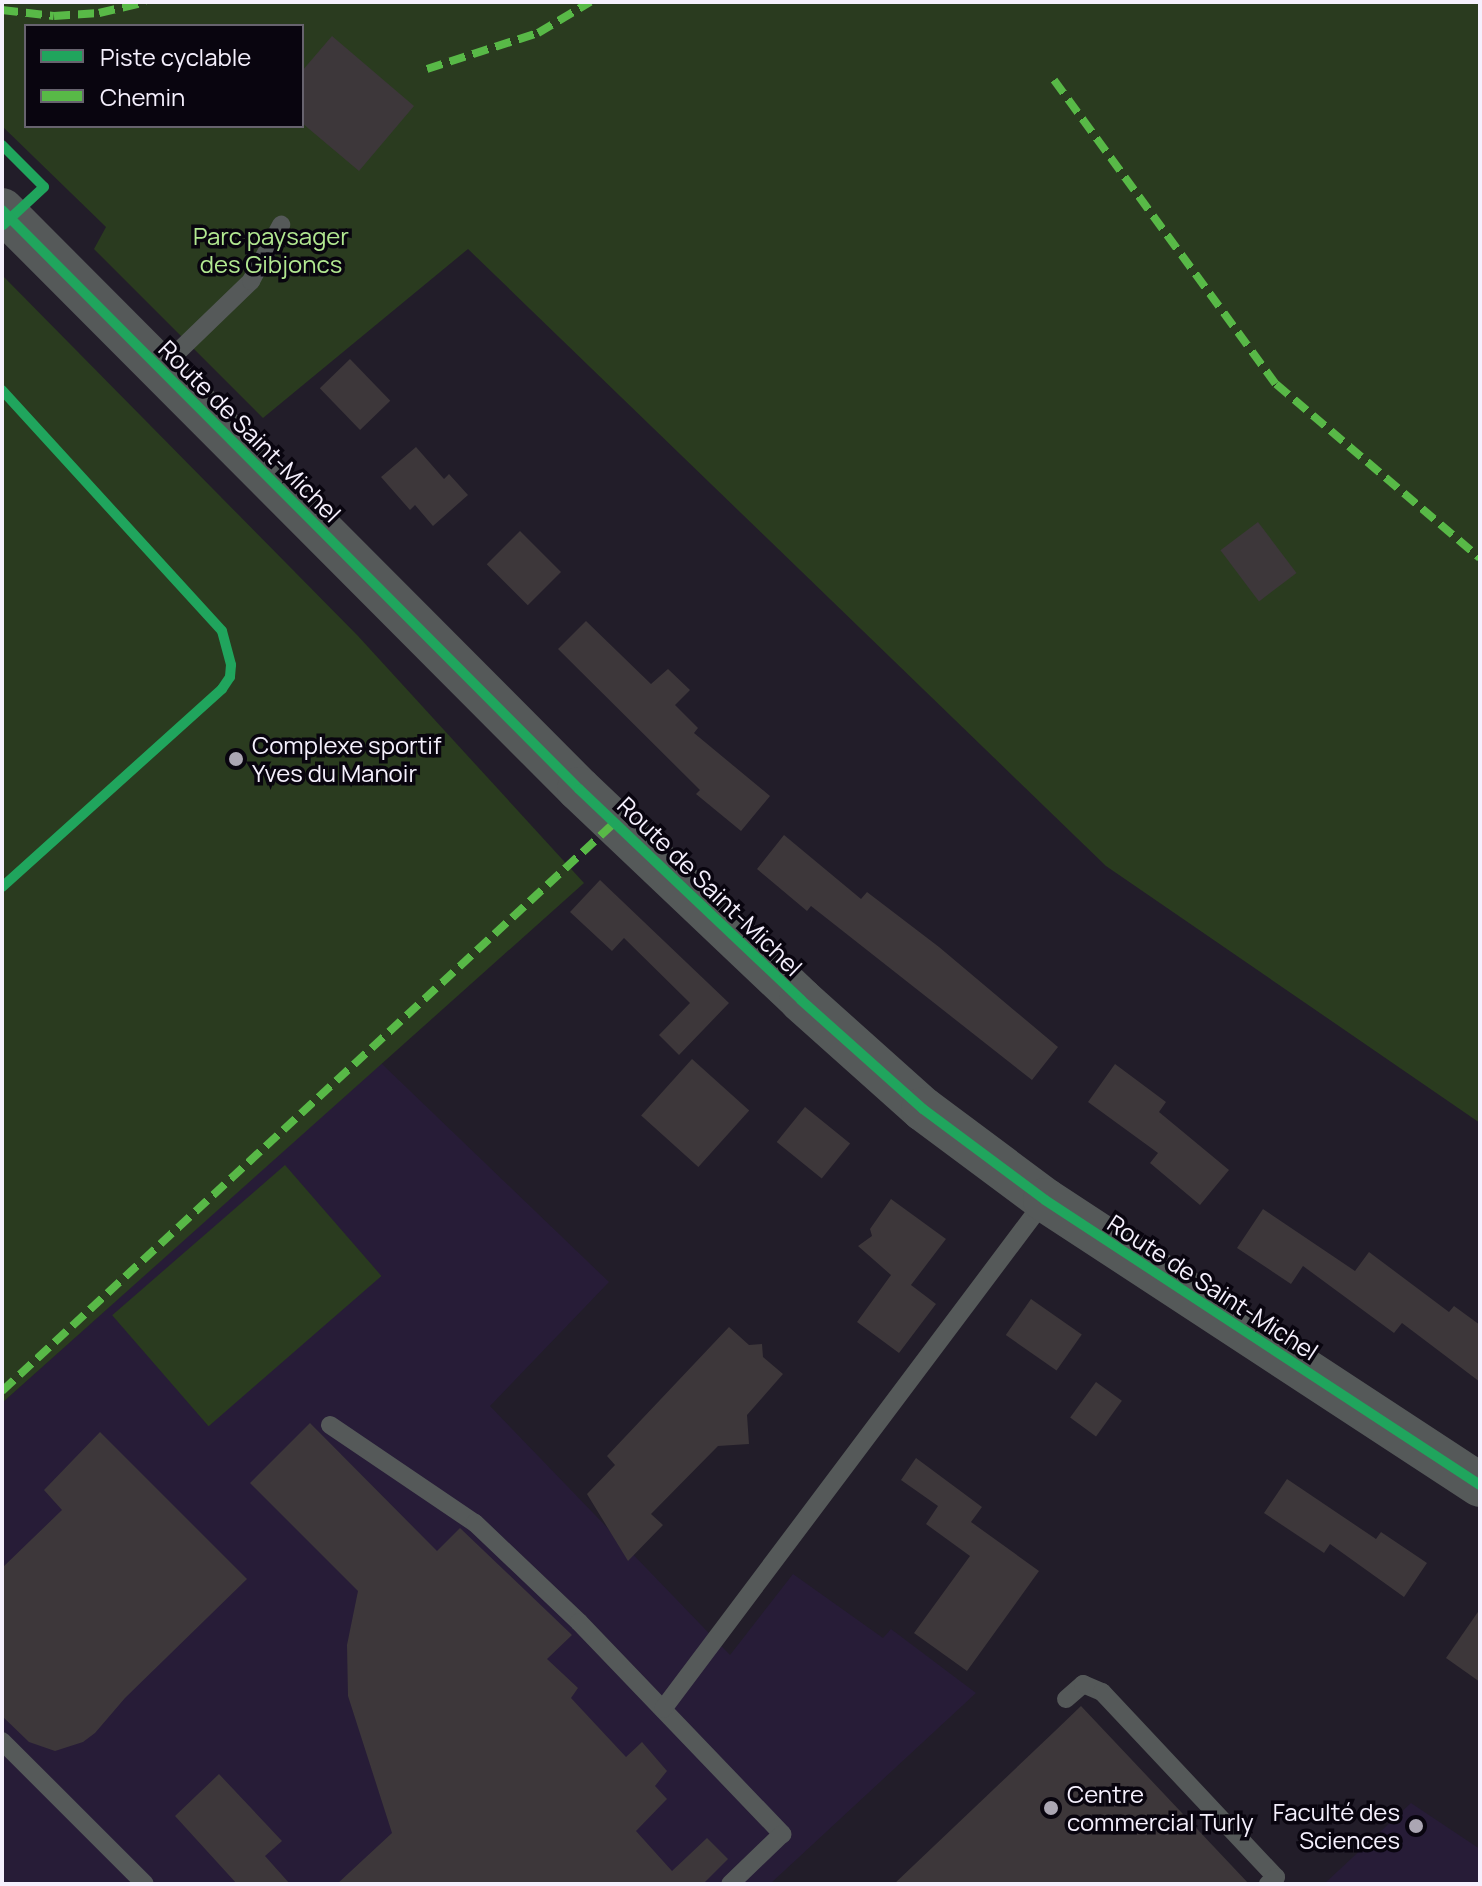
<!DOCTYPE html>
<html>
<head>
<meta charset="utf-8">
<style>
  body { margin:0 }
  #map { position:relative; width:1482px; height:1886px; overflow:hidden; background:#221d29; font-family:Manrope,sans-serif }
  div>[style] { position:absolute }
  [style*='--x'] { left:calc(var(--x)*1px); top:calc(var(--y)*1px); width:calc(var(--w)*1px); rotate:calc(var(--a)*1deg) }
  .built>* { inset:0; background:#271c37 }
  .green>* { inset:0; background:#2a3b1f; transform-origin:0 0 }
  .building>* { inset:0; background:#3d373a; transform-origin:0 0 }
  .service>* { height:18px; margin:-9px; padding:0 9px; transform-origin:9px; border-radius:9px; background:#555959 }
  .tertiary>* { height:44px; margin:-22px; padding:0 22px; transform-origin:22px; border-radius:22px; background:#555959 }
  .quiet>* { height:8px; margin-top:-4px; transform-origin:0; background:repeating-linear-gradient(90deg,#58b947 0 16px,transparent 0 24px) }
  .cycleway>* { height:10px; margin:-5px; padding:0 5px; transform-origin:5px; border-radius:5px; background:#20a55d }
  .dots>* { width:22px; height:22px; translate:-50% -50%; box-sizing:border-box; border:4px solid #09050f; border-radius:50% }
  span { translate:-50% -50%; white-space:nowrap; text-align:center; line-height:1.15; -webkit-text-stroke:7px #09050f; paint-order:stroke }
  .park-label { font-size:24px; color:#b2e891 }
  .street-label { font-size:24px; color:#f5f0fd }
  .poi-label { font-size:24px; color:#f5f0fd }
  .left { translate:0 -50%; text-align:left }
  .right { translate:-100% -50%; text-align:right }
  .frame { position:absolute; inset:0; border:4px solid #f5f0fd; pointer-events:none }
  .legend { position:absolute; left:24px; top:24px; width:280px; height:104px; box-sizing:border-box; background:#09050f; border:2px solid #67636e; margin:0; padding:10px 14px; list-style:none; font-size:24px; color:#f5f0fd }
  .legend li { display:flex; align-items:center; gap:16px; height:40px }
  .legend b { width:40px; border:2px solid #67636e }
</style>
</head>
<body>
<div id="map">
  <div class="built">
    <i style="clip-path:polygon(381px 1063px,609px 1282px,490px 1406px,730px 1655px,793px 1574px,883px 1638px,891px 1629px,976px 1693px,770px 1884px,2px 1884px,2px 1403px)"></i>
    <i style="clip-path:polygon(1411px 1803px,1480px 1849px,1480px 1884px,1324px 1884px)"></i>
  </div>
  <div class="green">
    <i style="clip-path:polygon(evenodd,2px 2px,1480px 2px,1480px 1123px,1106px 866px,468px 249px,263px 418px,94px 249px,106px 227px,2px 126px,2px 2px,26px 26px,302px 26px,302px 126px,26px 126px,26px 26px)"></i>
    <i style="clip-path:polygon(2px 275px,358px 636px,584px 883px,2px 1403px)"></i>
    <i style="left:285px;top:1165px;width:147px;height:229px;rotate:49deg"></i>
  </div>
  <div class="building">
    <i style="clip-path:polygon(332px 36px,414px 106px,359px 171px,302px 123px,302px 71px)"></i>
    <i style="left:350px;top:359px;width:58px;height:42px;rotate:46deg"></i>
    <i style="clip-path:polygon(416px 447px,444px 479px,449px 474px,468px 495px,433px 526px,415px 505px,410px 510px,381px 477px)"></i>
    <i style="left:1258px;top:522px;width:64px;height:47px;rotate:53deg"></i>
    <i style="left:520px;top:531px;width:58px;height:47px;rotate:45deg"></i>
    <i style="clip-path:polygon(586px 621px,651px 684px,668px 669px,690px 690px,675px 705px,698px 728px,694px 733px,770px 796px,741px 831px,696px 794px,700px 790px,558px 649px)"></i>
    <i style="clip-path:polygon(784px 835px,861px 899px,867px 892px,939px 947px,1058px 1047px,1032px 1080px,811px 906px,807px 911px,757px 869px)"></i>
    <i style="clip-path:polygon(600px 880px,729px 1003px,679px 1055px,659px 1035px,690px 1003px,624px 938px,612px 951px,570px 912px)"></i>
    <i style="left:692px;top:1059px;width:77px;height:76px;rotate:42deg"></i>
    <i style="clip-path:polygon(1115px 1064px,1166px 1102px,1159px 1112px,1229px 1170px,1200px 1205px,1150px 1163px,1158px 1153px,1088px 1102px)"></i>
    <i style="left:805px;top:1107px;width:58px;height:45px;rotate:39deg"></i>
    <i style="clip-path:polygon(891px 1199px,946px 1239px,911px 1285px,936px 1304px,899px 1353px,857px 1322px,891px 1275px,858px 1246px,872px 1236px,870px 1229px)"></i>
    <i style="clip-path:polygon(1263px 1209px,1355px 1271px,1369px 1252px,1449px 1312px,1454px 1306px,1480px 1325px,1480px 1382px,1402px 1323px,1394px 1333px,1303px 1266px,1291px 1284px,1237px 1248px)"></i>
    <i style="left:1031px;top:1299px;width:62px;height:44px;rotate:35deg"></i>
    <i style="clip-path:polygon(729px 1327px,749px 1345px,762px 1344px,763px 1357px,783px 1374px,747px 1415px,749px 1444px,718px 1446px,651px 1514px,663px 1525px,628px 1561px,587px 1494px,615px 1465px,607px 1456px)"></i>
    <i style="left:1096px;top:1382px;width:32px;height:44px;rotate:36deg"></i>
    <i style="clip-path:polygon(310px 1423px,437px 1551px,460px 1528px,572px 1635px,547px 1659px,578px 1688px,571px 1698px,626px 1757px,642px 1742px,667px 1771px,655px 1786px,667px 1799px,636px 1831px,672px 1871px,707px 1838px,728px 1859px,703px 1884px,337px 1884px,392px 1833px,348px 1696px,347px 1645px,358px 1591px,250px 1483px)"></i>
    <i style="clip-path:polygon(100px 1432px,247px 1579px,125px 1698px,95px 1733px,83px 1742px,55px 1751px,29px 1742px,2px 1716px,2px 1568px,62px 1510px,44px 1490px)"></i>
    <i style="clip-path:polygon(916px 1458px,982px 1507px,971px 1522px,1039px 1571px,967px 1671px,914px 1633px,970px 1556px,926px 1524px,938px 1506px,901px 1480px)"></i>
    <i style="clip-path:polygon(1287px 1479px,1376px 1539px,1381px 1532px,1427px 1563px,1404px 1597px,1330px 1544px,1324px 1553px,1264px 1513px)"></i>
    <i style="clip-path:polygon(1480px 1609px,1480px 1682px,1446px 1658px)"></i>
    <i style="clip-path:polygon(1081px 1706px,1249px 1884px,894px 1884px,1055px 1731px)"></i>
    <i style="clip-path:polygon(219px 1774px,282px 1841px,265px 1856px,290px 1884px,237px 1884px,175px 1816px)"></i>
  </div>
  <div class="service">
    <i style="--x:160;--y:369;--w:127;--a:-44"></i>
    <i style="--x:251;--y:281;--w:64;--a:-61.8"></i>
    <i style="--x:330;--y:1425;--w:175;--a:34.1"></i>
    <i style="--x:475;--y:1523;--w:144;--a:43.6"></i>
    <i style="--x:579;--y:1622;--w:294;--a:46.2"></i>
    <i style="--x:782;--y:1834;--w:72;--a:136.1"></i>
    <i style="--x:1066;--y:1699;--w:23;--a:-41"></i>
    <i style="--x:1083;--y:1684;--w:21;--a:23"></i>
    <i style="--x:1102;--y:1692;--w:254;--a:46.8"></i>
    <i style="--x:1276;--y:1877;--w:11;--a:139"></i>
    <i style="--x:663;--y:1709;--w:636;--a:-53.11"></i>
    <i style="--x:2;--y:1741;--w:202;--a:45"></i>
  </div>
  <div class="tertiary">
    <i style="--x:2;--y:210;--w:817;--a:45.1"></i>
    <i style="--x:579;--y:789;--w:306;--a:43.5"></i>
    <i style="--x:801;--y:1000;--w:164;--a:41.8"></i>
    <i style="--x:923;--y:1109;--w:152;--a:36.7"></i>
    <i style="--x:1045;--y:1200;--w:520;--a:33.23"></i>
  </div>
  <div class="quiet">
    <i style="--x:2;--y:10;--w:52;--a:6.6"></i>
    <i style="--x:54;--y:16;--w:45;--a:-3.8"></i>
    <i style="--x:99;--y:13;--w:48;--a:-13.2"></i>
    <i style="--x:427;--y:69;--w:117;--a:-18"></i>
    <i style="--x:538;--y:33;--w:61;--a:-30.8"></i>
    <i style="--x:1054;--y:80;--w:376;--a:53.9"></i>
    <i style="--x:1276;--y:384;--w:268;--a:40.5"></i>
    <i style="--x:2;--y:1391;--w:835;--a:-42.86"></i>
  </div>
  <div class="cycleway">
    <i style="--x:2;--y:145;--w:59;--a:45"></i>
    <i style="--x:44;--y:187;--w:56;--a:137.2"></i>
    <i style="--x:2;--y:210;--w:817;--a:45.1"></i>
    <i style="--x:579;--y:789;--w:306;--a:43.5"></i>
    <i style="--x:801;--y:1000;--w:164;--a:41.8"></i>
    <i style="--x:923;--y:1109;--w:152;--a:36.7"></i>
    <i style="--x:1045;--y:1200;--w:520;--a:33.23"></i>
    <i style="--x:2;--y:390;--w:326;--a:47.6"></i>
    <i style="--x:222;--y:631;--w:35;--a:75"></i>
    <i style="--x:231;--y:665;--w:12;--a:95"></i>
    <i style="--x:230;--y:677;--w:14;--a:124"></i>
    <i style="--x:222;--y:689;--w:296;--a:138"></i>
  </div>
  <div class="dots">
    <i style="left:236px;top:759px;background:#aba6b3"></i>
    <i style="left:1051px;top:1808px;background:#aba6b3"></i>
    <i style="left:1416px;top:1826px;background:#aba6b3"></i>
  </div>
  <div class="park-label">
    <span style="left:271px;top:250px">Parc paysager<br>des Gibjoncs</span>
  </div>
  <div class="street-label">
    <span style="left:250px;top:431px;rotate:45deg">Route de Saint-Michel</span>
    <span style="left:710px;top:886px;rotate:44deg">Route de Saint-Michel</span>
    <span style="left:1213px;top:1287px;rotate:33deg">Route de Saint-Michel</span>
  </div>
  <div class="poi-label">
    <span class="left" style="left:252px;top:759px">Complexe sportif<br>Yves du Manoir</span>
    <span class="left" style="left:1067px;top:1808px">Centre<br>commercial Turly</span>
    <span class="right" style="left:1400px;top:1826px">Faculté des<br>Sciences</span>
  </div>
  <div class="frame"></div>
  <ul class="legend">
  <li><b style="height:10px;background:#20a55d"></b>Piste cyclable</li>
  <li><b style="height:10px;background:#58b947"></b>Chemin</li>
  </ul>
</div>
</body>
</html>
